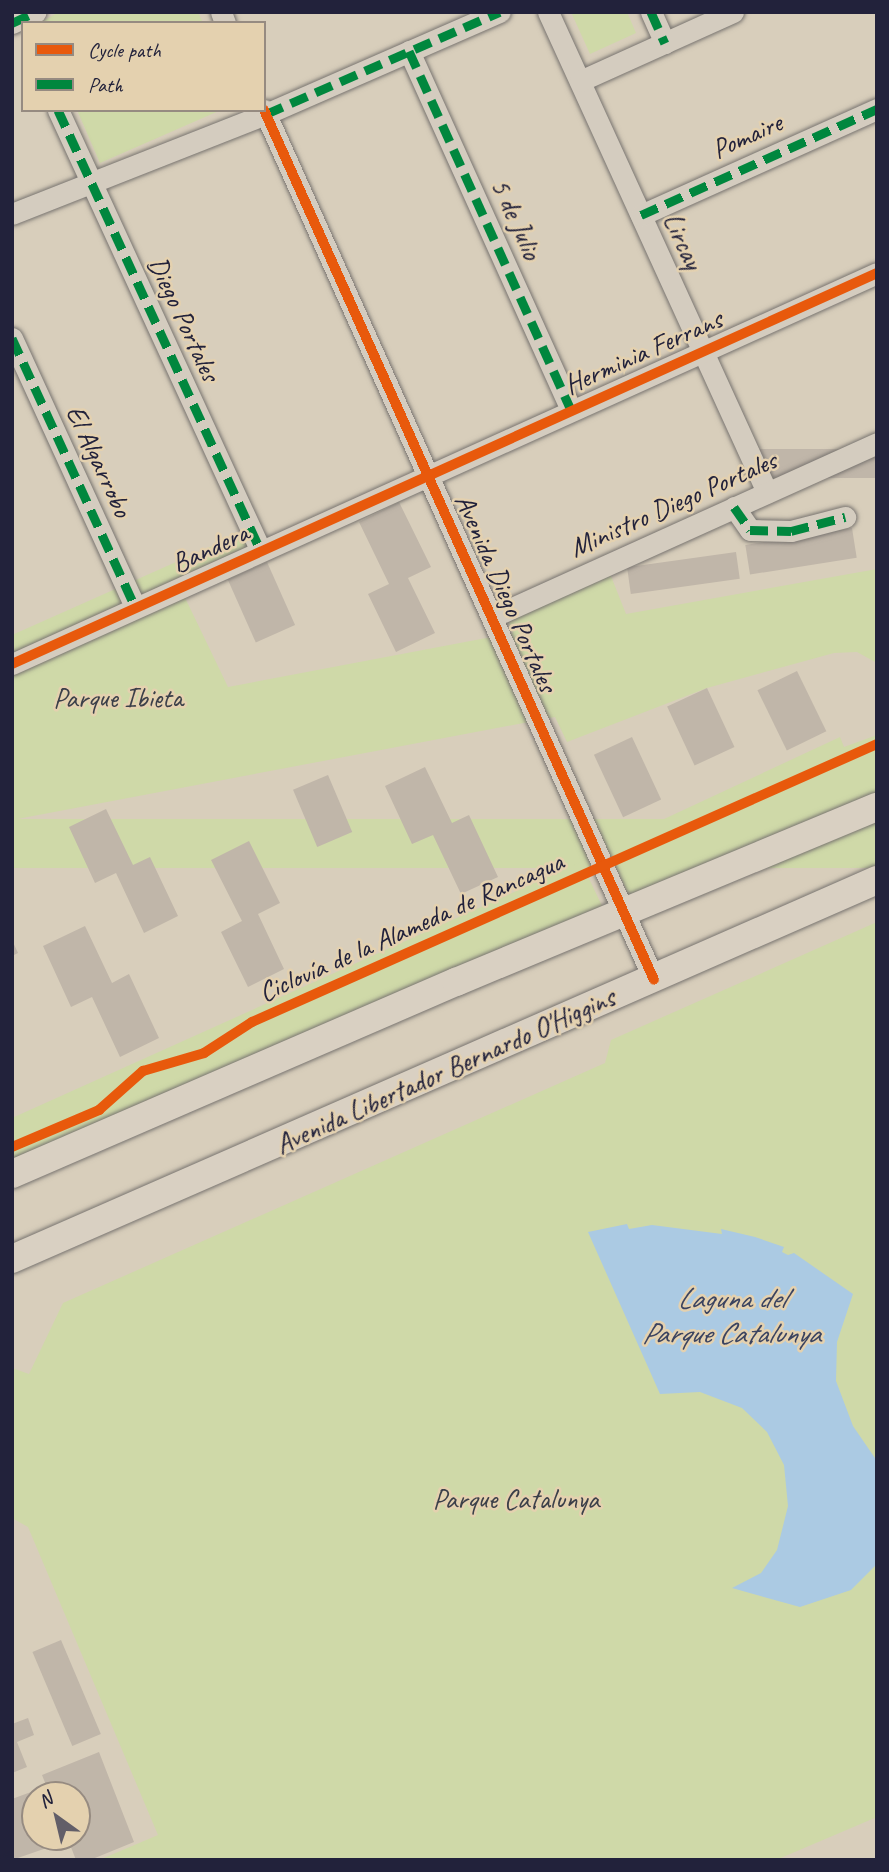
<!DOCTYPE html>
<html>
<head>
<meta charset="utf-8">
<style>
  body { margin:0 }
  #map { position:relative; width:889px; height:1872px; overflow:hidden; background:#d8cebb; font-family:Caveat,sans-serif }
  div>[style] { position:absolute }
  [style*='--x'] { left:calc(var(--x)*1px); top:calc(var(--y)*1px); width:calc(var(--w)*1px); rotate:calc(var(--a)*1deg) }
  .green>* { inset:0; background:#cfd9a8; transform-origin:0 0 }
  .water>* { inset:0; background:#abcae3 }
  .building>* { inset:0; background:#c0b6a9; transform-origin:0 0 }
  .roads { filter:drop-shadow(0 0 2px #787470) drop-shadow(0 0 2px #787470) }
  .minor>* { height:21px; margin:-10.5px; padding:0 10.5px; transform-origin:10.5px; border-radius:10.5px; background:#d4ccbf }
  .major>* { height:28px; margin:-14px; padding:0 14px; transform-origin:14px; border-radius:14px; background:#d9d0c2 }
  .quiet>* { height:9px; margin-top:-4.5px; transform-origin:0; background:repeating-linear-gradient(90deg,#00873e 0 18px,transparent 0 27px) }
  .cycleway>* { height:10px; margin:-5px; padding:0 5px; transform-origin:5px; border-radius:5px; background:#e8590c }
  span { translate:-50% -50%; white-space:nowrap; text-align:center; line-height:1.15; -webkit-text-stroke:5px #e4d1af; paint-order:stroke }
  .street-label { font-size:28px; color:#22223b }
  .park-label { font-size:28px; color:#3b3f49 }
  .water-label { font-size:30px; color:#3a4360; font-style:italic }
  .frame { position:absolute; inset:0; border:14px solid #22223b; pointer-events:none }
  .legend { position:absolute; left:21px; top:21px; width:245px; height:91px; box-sizing:border-box; background:#e4d1af; border:2px solid #968b81; margin:0; padding:9px 12px; list-style:none; font-size:21px; color:#22223b }
  .legend li { display:flex; align-items:center; gap:14px; height:35px }
  .legend b { width:35px; border:2px solid #968b81 }
  .north { position:absolute; left:21px; top:1781px; width:70px; height:70px; box-sizing:border-box; background:#e4d1af; border:2px solid #968b81; border-radius:50%; rotate:326deg; font-size:19px; font-weight:700; line-height:28px; text-align:center; color:#22223b }
  .north::after { content:''; display:block; margin:auto; width:24px; height:32px; background:#625e68; clip-path:polygon(50% 0,100% 100%,50% 72%,0 100%) }
</style>
</head>
<body>
<div id="map">
  <div class="green">
    <i style="clip-path:polygon(59px 12px,198px 12px,203px 23px,39px 23px)"></i>
    <i style="clip-path:polygon(571px 12px,627px 12px,636px 33px,590px 54px)"></i>
    <i style="clip-path:polygon(77px 110px,221px 110px,100px 163px)"></i>
    <i style="clip-path:polygon(239px 534px,248px 547px,176px 579px,228px 687px,513px 633px,504px 609px,605px 561px,626px 614px,877px 569px,877px 663px,857px 652px,834px 653px,707px 688px,567px 742px,555px 717px,12px 820px,12px 635px)"></i>
    <i style="clip-path:polygon(877px 735px,877px 793px,631px 900px,606px 846px,840px 737px,844px 747px)"></i>
    <i style="left:877px;top:819px;width:49px;height:944px;rotate:90deg"></i>
    <i style="clip-path:polygon(581px 862px,604px 910px,12px 1161px,12px 1118px)"></i>
    <i style="clip-path:polygon(877px 922px,877px 1817px,776px 1860px,99px 1860px,158px 1835px,28px 1527px,12px 1518px,12px 1368px,29px 1374px,63px 1303px,605px 1063px,611px 1040px)"></i>
  </div>
  <div class="water">
    <i style="clip-path:polygon(627px 1224px,629px 1229px,652px 1225px,722px 1234px,721px 1229px,755px 1237px,784px 1247px,782px 1252px,788px 1255px,794px 1253px,853px 1294px,837px 1342px,836px 1381px,853px 1426px,877px 1461px,877px 1564px,851px 1590px,800px 1607px,732px 1588px,761px 1573px,777px 1550px,788px 1506px,784px 1465px,767px 1432px,742px 1408px,700px 1392px,660px 1394px,588px 1232px)"></i>
  </div>
  <div class="building">
    <i style="left:877px;top:449px;width:29px;height:134px;rotate:90deg"></i>
    <i style="clip-path:polygon(399px 502px,431px 567px,408px 578px,435px 633px,396px 652px,368px 594px,389px 584px,359px 522px)"></i>
    <i style="left:852px;top:528px;width:30px;height:108px;rotate:81deg"></i>
    <i style="left:736px;top:552px;width:27px;height:110px;rotate:82deg"></i>
    <i style="left:267px;top:562px;width:69px;height:43px;rotate:66deg"></i>
    <i style="left:797px;top:671px;width:67px;height:44px;rotate:64deg"></i>
    <i style="left:707px;top:688px;width:65px;height:44px;rotate:65deg"></i>
    <i style="left:632px;top:737px;width:69px;height:42px;rotate:65deg"></i>
    <i style="clip-path:polygon(425px 767px,452px 823px,469px 815px,498px 877px,461px 894px,433px 835px,412px 844px,385px 786px)"></i>
    <i style="left:328px;top:775px;width:62px;height:38px;rotate:67deg"></i>
    <i style="clip-path:polygon(106px 809px,133px 865px,150px 857px,178px 916px,144px 933px,116px 873px,95px 883px,69px 827px)"></i>
    <i style="clip-path:polygon(249px 841px,280px 903px,258px 914px,284px 969px,248px 987px,221px 932px,242px 921px,211px 860px)"></i>
    <i style="clip-path:polygon(85px 926px,112px 983px,129px 974px,159px 1038px,120px 1057px,92px 997px,71px 1007px,43px 946px)"></i>
    <i style="clip-path:polygon(12px 940px,18px 953px,12px 956px)"></i>
    <i style="left:61px;top:1640px;width:102px;height:31px;rotate:67deg"></i>
    <i style="clip-path:polygon(28px 1718px,34px 1735px,17px 1742px,27px 1767px,12px 1773px,12px 1724px)"></i>
    <i style="clip-path:polygon(99px 1752px,134px 1842px,90px 1860px,76px 1860px,67px 1837px,77px 1837px,77px 1795px,50px 1795px,42px 1775px)"></i>
    <i style="clip-path:polygon(39px 1789px,42px 1795px,35px 1795px,35px 1837px,59px 1837px,61px 1843px,12px 1860px,12px 1799px)"></i>
  </div>
  <div class="roads">
    <div class="minor">
      <i style="--x:221;--y:12;--w:12;--a:70"></i>
      <i style="--x:548;--y:12;--w:528;--a:65.48"></i>
      <i style="--x:651;--y:12;--w:34;--a:66"></i>
      <i style="--x:12;--y:23;--w:26;--a:-25"></i>
      <i style="--x:409;--y:51;--w:393;--a:65.7"></i>
      <i style="--x:580;--y:81;--w:168;--a:-24.3"></i>
      <i style="--x:58;--y:110;--w:484;--a:65.3"></i>
      <i style="--x:264;--y:110;--w:953;--a:65.85"></i>
      <i style="--x:12;--y:214;--w:273;--a:-21.5"></i>
      <i style="--x:266;--y:114;--w:255;--a:-23.6"></i>
      <i style="--x:641;--y:215;--w:259;--a:-24.2"></i>
      <i style="--x:12;--y:338;--w:296;--a:65.4"></i>
      <i style="--x:734;--y:507;--w:28;--a:55"></i>
      <i style="--x:750;--y:530;--w:41;--a:1.4"></i>
      <i style="--x:791;--y:531;--w:56;--a:-14.5"></i>
      <i style="--x:492;--y:617;--w:422;--a:-24.3"></i>
      <i style="--x:12;--y:664;--w:949;--a:-24.32"></i>
    </div>
    <div class="major">
      <i style="--x:12;--y:1174;--w:484;--a:-23.4"></i>
      <i style="--x:456;--y:982;--w:456;--a:-22.6"></i>
      <i style="--x:12;--y:1259;--w:944;--a:-23.66"></i>
    </div>
  </div>
  <div class="quiet">
    <i style="--x:651;--y:12;--w:34;--a:66"></i>
    <i style="--x:12;--y:23;--w:26;--a:-25"></i>
    <i style="--x:409;--y:51;--w:393;--a:65.7"></i>
    <i style="--x:58;--y:110;--w:484;--a:65.3"></i>
    <i style="--x:266;--y:114;--w:255;--a:-23.6"></i>
    <i style="--x:641;--y:215;--w:259;--a:-24.2"></i>
    <i style="--x:12;--y:338;--w:296;--a:65.4"></i>
    <i style="--x:734;--y:507;--w:28;--a:55"></i>
    <i style="--x:750;--y:530;--w:41;--a:1.4"></i>
    <i style="--x:791;--y:531;--w:56;--a:-14.5"></i>
  </div>
  <div class="cycleway">
    <i style="--x:264;--y:110;--w:953;--a:65.85"></i>
    <i style="--x:12;--y:664;--w:949;--a:-24.32"></i>
    <i style="--x:12;--y:1147;--w:95;--a:-23"></i>
    <i style="--x:99;--y:1110;--w:59;--a:-41.6"></i>
    <i style="--x:143;--y:1071;--w:64;--a:-16.4"></i>
    <i style="--x:204;--y:1053;--w:57;--a:-32.9"></i>
    <i style="--x:252;--y:1022;--w:684;--a:-23.98"></i>
  </div>
  <div class="street-label">
    <span style="left:747px;top:136px;rotate:-24deg">Pomaire</span>
    <span style="left:516px;top:219px;rotate:66deg">5 de Julio</span>
    <span style="left:683px;top:241px;rotate:65deg">Lircay</span>
    <span style="left:184px;top:319px;rotate:65deg">Diego Portales</span>
    <span style="left:643px;top:352px;rotate:-24deg">Herminia Ferrans</span>
    <span style="left:99px;top:461px;rotate:65deg">El Algarrobo</span>
    <span style="left:673px;top:504px;rotate:-24deg">Ministro Diego Portales</span>
    <span style="left:210px;top:548px;rotate:-25deg">Bandera</span>
    <span style="left:506px;top:593px;rotate:66deg">Avenida Diego Portales</span>
    <span style="left:411px;top:927px;rotate:-24deg">Ciclovía de la Alameda de Rancagua</span>
    <span style="left:445px;top:1071px;rotate:-24deg">Avenida Libertador Bernardo O'Higgins</span>
  </div>
  <div class="park-label">
    <span style="left:118px;top:698px">Parque Ibieta</span>
    <span style="left:516px;top:1499px">Parque Catalunya</span>
  </div>
  <div class="water-label">
    <span style="left:731px;top:1315px">Laguna del<br>Parque Catalunya</span>
  </div>
  <div class="frame"></div>
  <ul class="legend">
  <li><b style="height:9px;background:#e8590c"></b>Cycle path</li>
  <li><b style="height:9px;background:#00873e"></b>Path</li>
  </ul>
  <div class="north">N</div>
</div>
</body>
</html>
